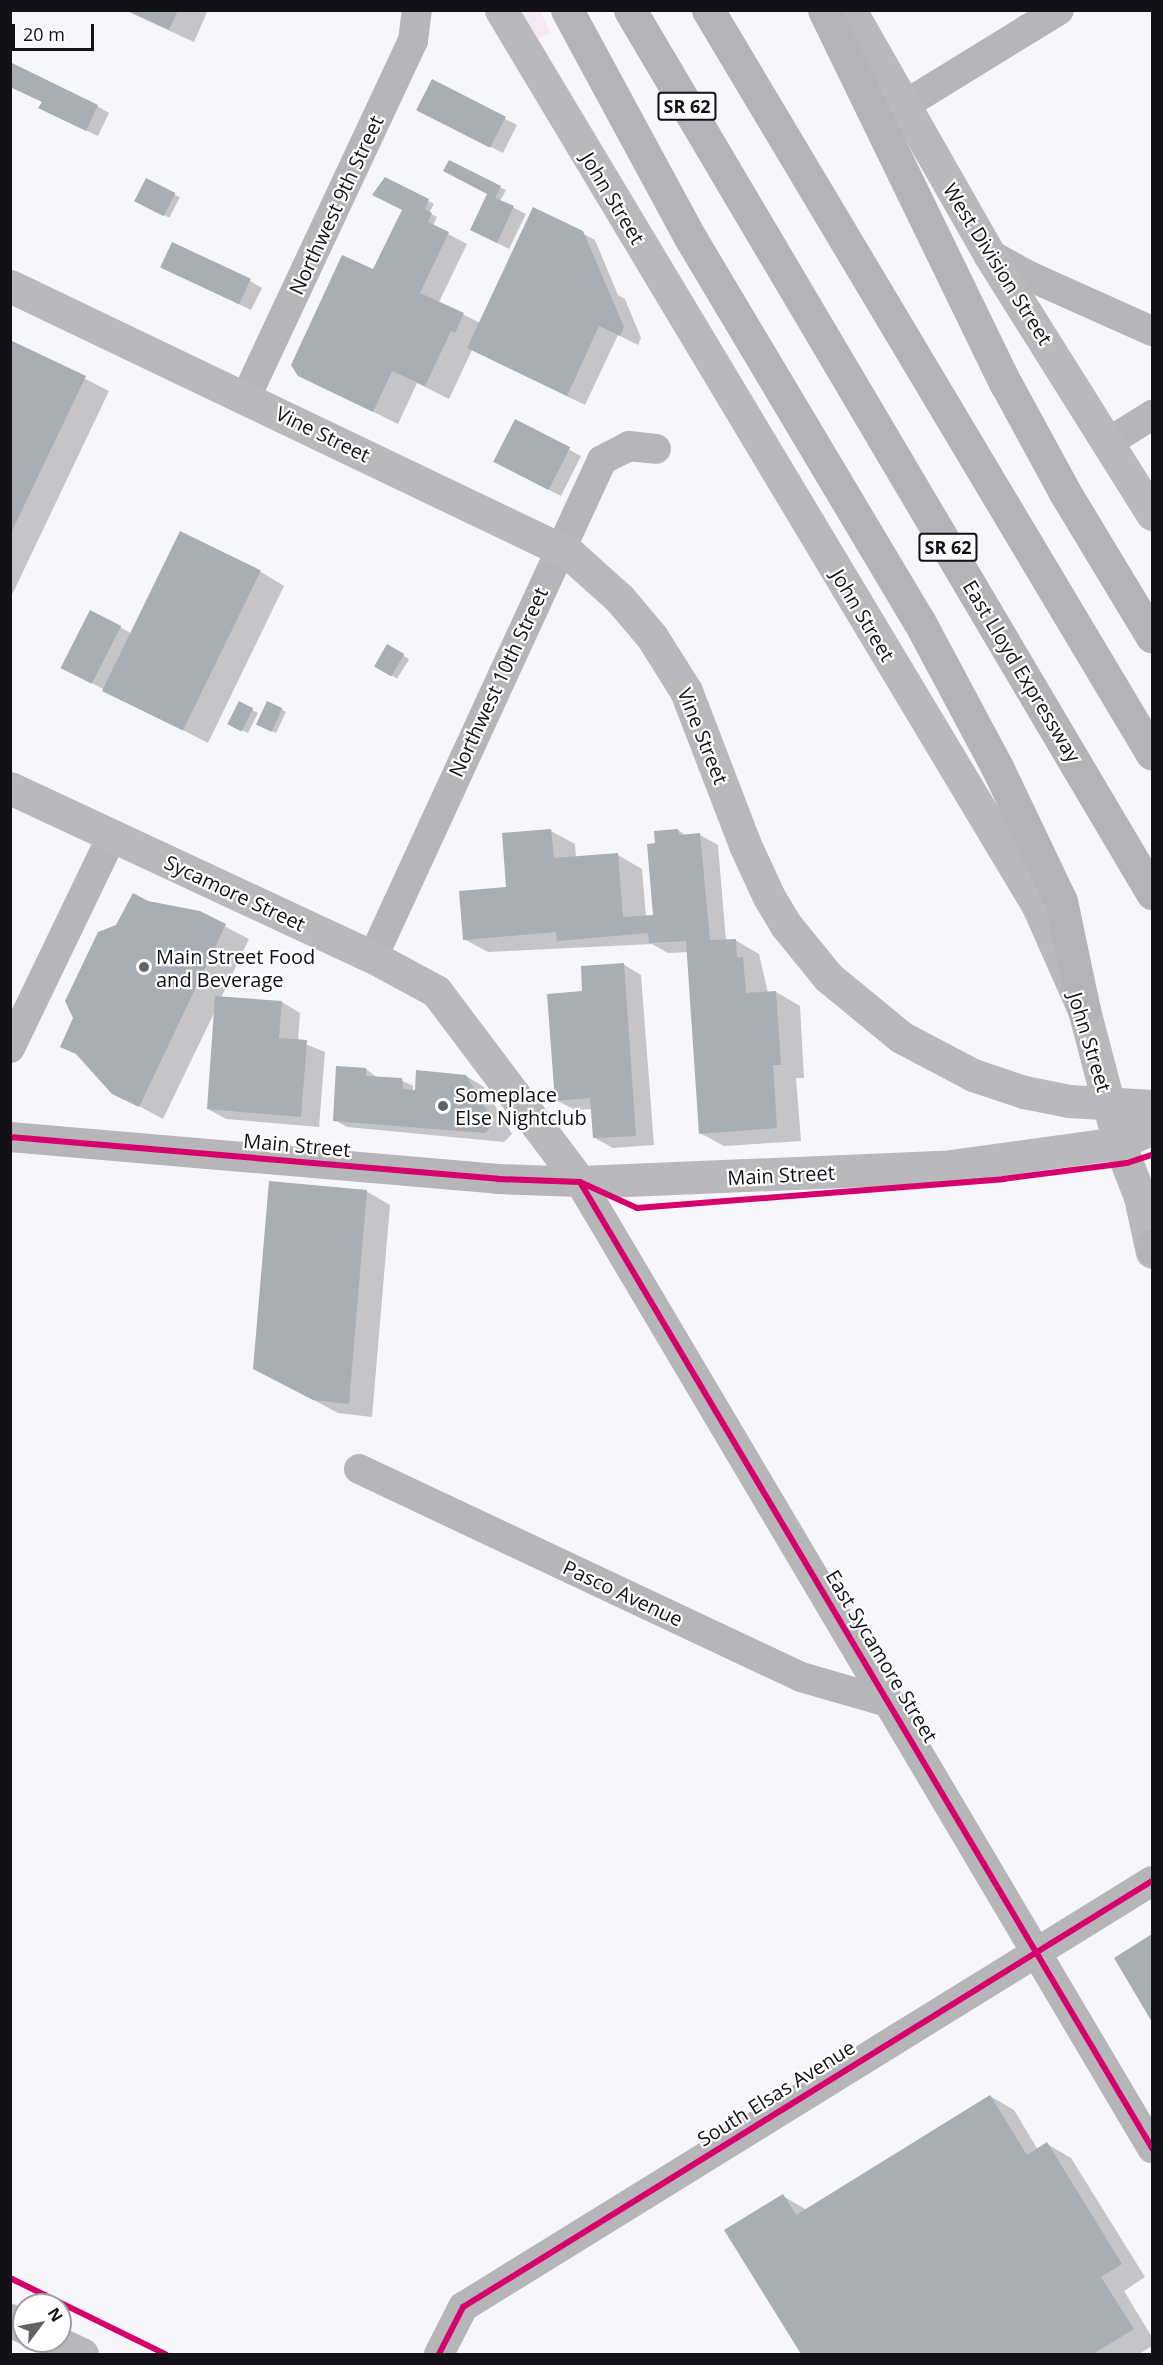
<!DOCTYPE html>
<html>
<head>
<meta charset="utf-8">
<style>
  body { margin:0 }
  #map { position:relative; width:1163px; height:2365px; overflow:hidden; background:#f7f7fb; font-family:"Open Sans",sans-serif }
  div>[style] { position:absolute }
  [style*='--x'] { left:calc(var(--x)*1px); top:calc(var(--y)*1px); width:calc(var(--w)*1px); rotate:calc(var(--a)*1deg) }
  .green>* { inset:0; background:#f5e9f3 }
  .shadow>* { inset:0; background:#0003; transform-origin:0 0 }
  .building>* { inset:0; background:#a9adb4; transform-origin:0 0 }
  .minor>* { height:30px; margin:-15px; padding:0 15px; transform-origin:15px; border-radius:15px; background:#b6b6b8 }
  .major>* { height:33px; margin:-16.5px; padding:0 16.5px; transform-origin:16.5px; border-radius:16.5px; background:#b9b8bb }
  .highway>* { height:33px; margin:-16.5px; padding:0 16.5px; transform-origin:16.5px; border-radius:16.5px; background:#b4b3b6 }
  .cycleway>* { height:6px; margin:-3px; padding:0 3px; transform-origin:3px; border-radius:3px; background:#d6006c }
  .dots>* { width:16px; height:16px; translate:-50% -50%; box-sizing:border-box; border:3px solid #fff; border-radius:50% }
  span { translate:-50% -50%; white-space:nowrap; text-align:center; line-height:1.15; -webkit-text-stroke:4.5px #fff; paint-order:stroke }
  .shield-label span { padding:2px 4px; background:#fff; border:2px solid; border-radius:4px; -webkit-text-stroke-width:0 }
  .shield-label { font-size:18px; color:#111117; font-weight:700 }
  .street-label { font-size:20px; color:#111117 }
  .poi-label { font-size:20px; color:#111117 }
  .left { translate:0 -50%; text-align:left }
  .frame { position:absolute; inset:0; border:12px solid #111117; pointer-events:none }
  .north { position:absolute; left:12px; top:2293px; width:60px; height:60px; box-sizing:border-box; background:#fff; border:2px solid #a0a0a2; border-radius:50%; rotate:58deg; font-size:16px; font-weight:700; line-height:24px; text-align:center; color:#111117 }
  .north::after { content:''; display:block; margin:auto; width:21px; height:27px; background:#626267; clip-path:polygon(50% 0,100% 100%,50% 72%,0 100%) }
  .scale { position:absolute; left:12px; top:24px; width:82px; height:27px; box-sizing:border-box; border:3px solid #111117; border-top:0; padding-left:8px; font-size:18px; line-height:21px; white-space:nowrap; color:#111117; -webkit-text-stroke:4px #fff; paint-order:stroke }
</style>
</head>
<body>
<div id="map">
  <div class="green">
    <i style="clip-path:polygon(521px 11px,540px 11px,551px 33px,538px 39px)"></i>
  </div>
  <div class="shadow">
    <i style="clip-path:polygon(124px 10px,208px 10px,194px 42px)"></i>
    <i style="clip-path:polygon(432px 81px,517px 125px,503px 153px,430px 116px)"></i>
    <i style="clip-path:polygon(43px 103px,97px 106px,109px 113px,98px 136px,52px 114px)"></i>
    <i style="clip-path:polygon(449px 162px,506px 190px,500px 201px,526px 214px,509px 249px,472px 230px,489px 193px)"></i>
    <i style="clip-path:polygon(385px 179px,434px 204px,429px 213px,437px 217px,433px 226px,467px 244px,439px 302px,480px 323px,582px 233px,595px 240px,618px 295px,625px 299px,641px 338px,638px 345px,618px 335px,585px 405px,472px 350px,449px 399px,417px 383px,398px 424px,299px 375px,381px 275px,404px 209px)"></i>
    <i style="left:146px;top:180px;width:38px;height:23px;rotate:27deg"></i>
    <i style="clip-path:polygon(174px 273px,250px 281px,262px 288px,251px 310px)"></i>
    <i style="clip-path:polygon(10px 341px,109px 391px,10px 599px)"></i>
    <i style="clip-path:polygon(516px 421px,581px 456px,561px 496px,507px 468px)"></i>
    <i style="clip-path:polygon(261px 572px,284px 586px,208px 743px,76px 675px,120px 627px,132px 634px)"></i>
    <i style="left:388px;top:646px;width:25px;height:23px;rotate:32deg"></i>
    <i style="clip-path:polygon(239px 703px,258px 713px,248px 733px,235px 727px)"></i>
    <i style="clip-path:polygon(281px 709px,286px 712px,276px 733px,263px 727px)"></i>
    <i style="clip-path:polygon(678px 830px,687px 836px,700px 835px,718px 845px,726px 941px,735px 940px,759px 954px,768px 993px,776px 992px,800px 1006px,804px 1078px,796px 1078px,801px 1141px,724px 1146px,700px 1133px,689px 952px,668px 953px,652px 944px,488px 952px,464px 939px,551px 831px,575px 844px,576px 858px,618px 855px,642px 869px,646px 917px,655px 916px,657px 844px)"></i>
    <i style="clip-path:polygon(148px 903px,199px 913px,249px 939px,221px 998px,282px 1002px,300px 1013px,298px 1041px,325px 1052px,319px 1127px,226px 1119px,208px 1109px,215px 1011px,163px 1119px,113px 1092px,118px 926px)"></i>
    <i style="clip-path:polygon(623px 964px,641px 975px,654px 1145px,613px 1148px,595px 1138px,593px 1109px,575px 1110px,556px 1100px,584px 992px)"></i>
    <i style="clip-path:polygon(338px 1068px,366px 1069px,378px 1078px,401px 1080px,413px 1086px,413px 1091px,466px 1076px,484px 1087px,512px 1134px,504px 1142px,347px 1127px,335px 1120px)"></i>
    <i style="clip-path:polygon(366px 1191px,390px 1205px,372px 1417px,338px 1413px,254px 1368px)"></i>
    <i style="clip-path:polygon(1152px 1936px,1152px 2019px,1116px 1958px)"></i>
    <i style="clip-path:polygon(990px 2096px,1014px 2110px,1038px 2150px,1047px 2144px,1071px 2158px,1145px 2277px,1124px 2291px,1152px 2337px,1152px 2346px,1139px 2354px,801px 2354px,783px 2196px,807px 2210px)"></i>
  </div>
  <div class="building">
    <i style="clip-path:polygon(127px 10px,178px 10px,169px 30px)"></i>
    <i style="clip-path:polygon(10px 62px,98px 105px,86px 131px,38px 108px,42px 102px,10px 87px)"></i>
    <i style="left:432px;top:79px;width:83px;height:35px;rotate:27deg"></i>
    <i style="clip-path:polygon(449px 160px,501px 186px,495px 198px,514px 206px,497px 243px,470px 230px,487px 194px,443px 171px)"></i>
    <i style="clip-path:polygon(385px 177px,429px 199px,425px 209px,432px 213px,428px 222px,449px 232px,420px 293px,464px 313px,455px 333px,451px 331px,425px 386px,392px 371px,373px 412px,298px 376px,291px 365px,342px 255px,373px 269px,402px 210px,372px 195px)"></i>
    <i style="left:146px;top:178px;width:33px;height:26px;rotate:27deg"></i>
    <i style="clip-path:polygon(533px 207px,583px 231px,624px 327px,620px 336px,599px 326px,567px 396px,467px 348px)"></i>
    <i style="left:172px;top:242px;width:87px;height:28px;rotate:25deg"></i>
    <i style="clip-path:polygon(10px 340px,86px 376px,10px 535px)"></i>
    <i style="left:515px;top:419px;width:62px;height:48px;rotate:27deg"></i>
    <i style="left:180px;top:531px;width:90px;height:178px;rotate:26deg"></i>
    <i style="left:90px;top:610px;width:35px;height:65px;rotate:27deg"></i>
    <i style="left:387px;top:644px;width:20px;height:26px;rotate:30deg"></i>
    <i style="left:239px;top:701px;width:16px;height:26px;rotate:27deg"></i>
    <i style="left:267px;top:701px;width:17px;height:26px;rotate:25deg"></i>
    <i style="clip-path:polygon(551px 829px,554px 858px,618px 853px,623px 917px,653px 915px,647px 844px,655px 843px,654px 831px,678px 829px,679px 835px,700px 833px,710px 940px,736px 939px,737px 958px,743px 957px,746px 993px,776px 991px,781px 1065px,773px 1065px,777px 1128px,699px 1134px,686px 941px,649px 943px,648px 933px,557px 941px,556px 932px,463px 940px,459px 891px,506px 887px,502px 833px)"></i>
    <i style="clip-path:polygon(133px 893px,148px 901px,200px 911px,226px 924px,139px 1107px,112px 1094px,76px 1054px,60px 1047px,73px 1018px,65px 1001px,98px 932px,116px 925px)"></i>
    <i style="clip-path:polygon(624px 963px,636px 1136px,593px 1138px,590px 1098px,555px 1101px,547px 994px,582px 991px,581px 966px)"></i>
    <i style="clip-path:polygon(215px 996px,282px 1001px,279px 1038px,307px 1040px,301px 1117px,207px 1109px)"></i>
    <i style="clip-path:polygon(336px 1066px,366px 1068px,366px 1076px,402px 1078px,403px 1089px,415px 1090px,416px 1070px,466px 1075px,494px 1123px,485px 1133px,333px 1121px)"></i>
    <i style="clip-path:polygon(269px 1181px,367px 1190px,349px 1404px,313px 1400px,253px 1369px)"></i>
    <i style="clip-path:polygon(1152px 1934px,1152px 2022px,1114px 1958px)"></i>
    <i style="clip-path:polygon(990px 2095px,1027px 2155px,1047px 2142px,1122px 2264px,1101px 2277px,1134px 2329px,1093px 2354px,801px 2354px,724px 2230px,783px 2194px,796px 2215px)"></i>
  </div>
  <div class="minor">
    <i style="--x:903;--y:106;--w:183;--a:-31.6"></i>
    <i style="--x:989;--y:254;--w:46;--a:28.8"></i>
    <i style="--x:1029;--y:276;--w:135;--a:24.1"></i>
    <i style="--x:246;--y:397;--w:393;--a:-64.9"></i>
    <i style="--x:413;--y:41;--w:31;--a:-83"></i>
    <i style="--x:1109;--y:442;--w:51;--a:-32.1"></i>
    <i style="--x:373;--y:957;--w:547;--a:-65.26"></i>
    <i style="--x:602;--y:460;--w:30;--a:-27"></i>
    <i style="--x:629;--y:446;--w:27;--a:6"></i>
    <i style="--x:10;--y:1048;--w:235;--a:-64.3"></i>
    <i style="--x:10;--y:1137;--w:490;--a:4.9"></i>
    <i style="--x:498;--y:1179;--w:82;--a:2.1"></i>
    <i style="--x:580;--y:1182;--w:1123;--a:59.37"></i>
    <i style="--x:359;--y:1469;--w:488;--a:25.2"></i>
    <i style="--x:801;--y:1677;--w:94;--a:16.1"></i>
    <i style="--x:439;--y:2354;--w:53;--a:-62.9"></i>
    <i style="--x:463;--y:2307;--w:810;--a:-31.73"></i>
  </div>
  <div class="major">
    <i style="--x:501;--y:10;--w:1045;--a:59.06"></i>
    <i style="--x:1038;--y:906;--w:114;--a:66.1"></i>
    <i style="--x:1084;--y:1010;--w:138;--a:75.3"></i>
    <i style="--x:1119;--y:1143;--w:58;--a:68.7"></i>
    <i style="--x:1140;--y:1197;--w:56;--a:77.7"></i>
    <i style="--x:850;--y:10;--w:281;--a:60.3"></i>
    <i style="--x:989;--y:254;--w:307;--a:57.9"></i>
    <i style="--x:10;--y:286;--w:621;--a:25.57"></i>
    <i style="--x:570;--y:554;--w:67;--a:42"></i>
    <i style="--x:620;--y:599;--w:50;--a:49.9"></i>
    <i style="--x:652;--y:637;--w:64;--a:57.8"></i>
    <i style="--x:686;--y:691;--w:165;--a:69"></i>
    <i style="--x:745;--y:845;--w:57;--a:65.2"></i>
    <i style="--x:769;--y:897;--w:31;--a:59"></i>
    <i style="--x:785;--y:924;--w:68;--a:50.9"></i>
    <i style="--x:828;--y:977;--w:94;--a:39.4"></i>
    <i style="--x:901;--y:1037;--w:81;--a:27.8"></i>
    <i style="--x:973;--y:1075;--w:54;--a:18.4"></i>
    <i style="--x:1024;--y:1092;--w:46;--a:11.3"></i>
    <i style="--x:1069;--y:1101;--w:83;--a:3.4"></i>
    <i style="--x:10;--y:788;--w:400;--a:25"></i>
    <i style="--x:373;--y:957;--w:72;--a:28.4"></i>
    <i style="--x:436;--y:991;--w:239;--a:53"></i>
    <i style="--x:580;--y:1182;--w:363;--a:-2.4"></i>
    <i style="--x:943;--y:1167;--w:178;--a:-7.8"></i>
    <i style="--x:1119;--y:1143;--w:36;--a:-24"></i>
    <i style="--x:10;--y:2320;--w:16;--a:27"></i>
    <i style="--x:54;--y:2341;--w:31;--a:25"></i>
  </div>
  <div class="highway">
    <i style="--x:567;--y:10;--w:260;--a:61.6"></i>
    <i style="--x:691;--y:239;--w:445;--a:59.2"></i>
    <i style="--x:919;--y:621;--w:166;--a:61.9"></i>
    <i style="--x:997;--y:767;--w:148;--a:64.5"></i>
    <i style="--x:1061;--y:901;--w:111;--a:78.1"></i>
    <i style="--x:630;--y:10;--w:1026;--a:59.41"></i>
    <i style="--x:708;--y:10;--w:866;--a:59.17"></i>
    <i style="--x:824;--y:10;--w:416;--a:64.1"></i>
    <i style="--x:1006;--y:384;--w:122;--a:61.5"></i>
    <i style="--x:1064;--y:491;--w:170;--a:58.9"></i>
    <i style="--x:1151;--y:1245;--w:3;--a:72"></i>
  </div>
  <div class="cycleway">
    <i style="--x:10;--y:1137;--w:490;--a:4.9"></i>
    <i style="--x:498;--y:1179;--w:82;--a:2.1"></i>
    <i style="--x:580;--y:1182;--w:63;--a:24.5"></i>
    <i style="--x:637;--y:1208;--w:367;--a:-4.5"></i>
    <i style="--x:1003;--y:1179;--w:125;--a:-7.4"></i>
    <i style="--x:1127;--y:1163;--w:26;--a:-18"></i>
    <i style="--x:580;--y:1182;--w:1123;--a:59.37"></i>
    <i style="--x:10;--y:2278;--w:173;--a:26.1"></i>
    <i style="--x:439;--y:2354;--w:53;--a:-62.9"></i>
    <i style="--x:463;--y:2307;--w:810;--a:-31.73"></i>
  </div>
  <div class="dots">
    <i style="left:144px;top:967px;background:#626267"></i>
    <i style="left:443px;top:1106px;background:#626267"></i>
  </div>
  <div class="shield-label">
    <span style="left:687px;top:106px">SR 62</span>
    <span style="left:948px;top:547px">SR 62</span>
  </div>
  <div class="street-label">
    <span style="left:613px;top:198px;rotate:59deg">John Street</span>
    <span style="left:336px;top:205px;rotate:-65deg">Northwest 9th Street</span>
    <span style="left:998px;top:264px;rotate:58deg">West Division Street</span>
    <span style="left:323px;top:434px;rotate:26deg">Vine Street</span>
    <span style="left:863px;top:615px;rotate:59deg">John Street</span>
    <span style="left:1022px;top:671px;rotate:59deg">East Lloyd Expressway</span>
    <span style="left:498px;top:682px;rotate:-65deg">Northwest 10th Street</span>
    <span style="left:703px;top:736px;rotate:68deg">Vine Street</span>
    <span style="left:235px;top:893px;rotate:25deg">Sycamore Street</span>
    <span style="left:1090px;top:1042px;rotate:73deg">John Street</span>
    <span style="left:297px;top:1145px;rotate:5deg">Main Street</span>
    <span style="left:781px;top:1175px;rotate:-3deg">Main Street</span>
    <span style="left:623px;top:1593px;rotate:25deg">Pasco Avenue</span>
    <span style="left:882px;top:1656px;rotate:59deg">East Sycamore Street</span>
    <span style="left:776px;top:2093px;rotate:-32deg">South Elsas Avenue</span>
  </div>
  <div class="poi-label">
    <span class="left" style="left:156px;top:968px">Main Street Food<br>and Beverage</span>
    <span class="left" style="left:455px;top:1106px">Someplace<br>Else Nightclub</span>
  </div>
  <div class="frame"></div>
  <div class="north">N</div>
  <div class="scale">20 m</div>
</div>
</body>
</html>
